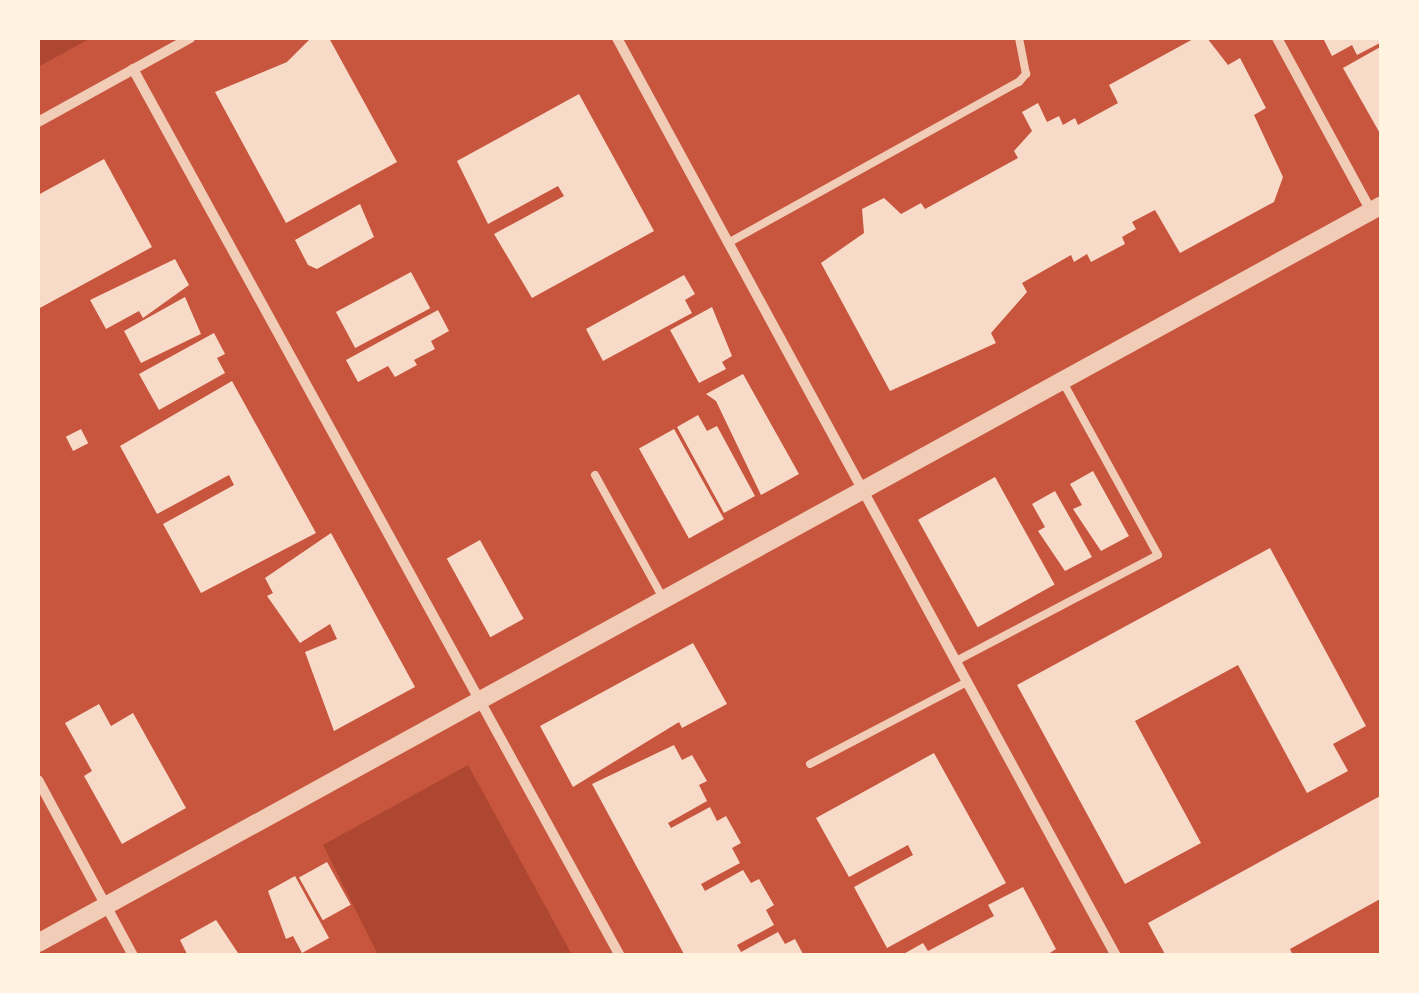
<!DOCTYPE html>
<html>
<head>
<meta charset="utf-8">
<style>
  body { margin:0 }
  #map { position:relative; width:1419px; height:993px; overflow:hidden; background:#c8553d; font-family:Raleway,sans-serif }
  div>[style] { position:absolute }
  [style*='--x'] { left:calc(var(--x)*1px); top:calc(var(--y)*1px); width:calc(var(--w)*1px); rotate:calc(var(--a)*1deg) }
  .green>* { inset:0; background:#ae4732 }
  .building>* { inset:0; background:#f7dbc8; transform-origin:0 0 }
  .service>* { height:8px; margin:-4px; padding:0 4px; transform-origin:4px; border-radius:4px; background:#f1ccb7 }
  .minor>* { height:10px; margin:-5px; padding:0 5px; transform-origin:5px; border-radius:5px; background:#f1ccb7 }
  .tertiary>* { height:18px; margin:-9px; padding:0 9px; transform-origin:9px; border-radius:9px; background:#f1ccb7 }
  span { translate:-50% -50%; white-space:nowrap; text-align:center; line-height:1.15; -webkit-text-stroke:10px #fff3e0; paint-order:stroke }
  .frame { position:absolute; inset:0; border:40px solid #fff3e0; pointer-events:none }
</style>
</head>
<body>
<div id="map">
  <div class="green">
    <i style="clip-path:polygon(38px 38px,91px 38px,38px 67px)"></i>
    <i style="clip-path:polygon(468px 765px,572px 955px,378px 955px,323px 845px)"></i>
  </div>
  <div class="building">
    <i style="clip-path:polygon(311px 38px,329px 38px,397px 162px,286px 223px,215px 92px,287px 62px)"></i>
    <i style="clip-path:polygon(1195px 38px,1207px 38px,1228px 65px,1240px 58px,1266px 108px,1254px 115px,1283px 177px,1274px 202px,1180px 253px,1155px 210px,1132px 222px,1136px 229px,1122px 237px,1125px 244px,1091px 262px,1087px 254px,1074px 262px,1071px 255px,1022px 283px,1027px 292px,991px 333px,996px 343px,890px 391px,821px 263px,864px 233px,862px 209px,884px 198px,901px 214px,921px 203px,925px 209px,1018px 158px,1014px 151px,1032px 131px,1022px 112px,1038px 103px,1047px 122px,1059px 116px,1063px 125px,1075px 118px,1078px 125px,1118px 103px,1109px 85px)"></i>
    <i style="clip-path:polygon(1323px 38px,1382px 38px,1382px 42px,1357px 55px,1352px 45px,1332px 56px)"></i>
    <i style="clip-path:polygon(1382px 46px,1382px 137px,1343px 68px)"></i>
    <i style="clip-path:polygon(579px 94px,654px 231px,532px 298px,494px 234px,564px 196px,558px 186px,488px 224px,457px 161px)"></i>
    <i style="clip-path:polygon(104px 159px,152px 247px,38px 309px,38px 195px)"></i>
    <i style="clip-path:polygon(360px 204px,374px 237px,317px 269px,308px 265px,295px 240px)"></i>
    <i style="clip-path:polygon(175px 259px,189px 285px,143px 318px,139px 311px,106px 329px,90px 300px)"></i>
    <i style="left:411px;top:272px;width:41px;height:85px;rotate:62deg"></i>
    <i style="clip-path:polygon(684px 275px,695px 294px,685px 300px,692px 313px,603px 361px,586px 329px)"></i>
    <i style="clip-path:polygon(185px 297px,201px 334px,141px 363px,124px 331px)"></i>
    <i style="clip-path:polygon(712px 307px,732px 356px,722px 362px,726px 369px,699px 383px,670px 330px)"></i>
    <i style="clip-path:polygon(438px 310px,449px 331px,431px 341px,435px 349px,414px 360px,417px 365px,395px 377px,388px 366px,358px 382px,346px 360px)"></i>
    <i style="clip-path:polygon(214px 333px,225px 354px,217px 358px,225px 373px,159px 410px,139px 374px)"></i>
    <i style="clip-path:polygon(743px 374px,799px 474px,761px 495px,716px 401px,706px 394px)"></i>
    <i style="clip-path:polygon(232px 381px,316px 533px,201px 593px,163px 524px,234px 485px,229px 475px,157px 514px,120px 446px)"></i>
    <i style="clip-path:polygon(698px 415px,707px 431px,717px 426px,755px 496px,724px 513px,677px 427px)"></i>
    <i style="left:81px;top:429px;width:16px;height:17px;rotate:63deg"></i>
    <i style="left:674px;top:429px;width:103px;height:40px;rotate:61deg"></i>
    <i style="clip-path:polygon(1093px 471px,1129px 536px,1101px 551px,1073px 509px,1082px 505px,1070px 484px)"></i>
    <i style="left:995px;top:477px;width:123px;height:88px;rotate:61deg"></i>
    <i style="clip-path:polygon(1055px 491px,1092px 557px,1065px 571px,1038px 531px,1045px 527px,1032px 504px)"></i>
    <i style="clip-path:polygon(331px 533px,415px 687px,334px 731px,305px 652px,337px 639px,330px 624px,300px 643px,267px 596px,273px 593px,265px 578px)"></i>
    <i style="left:480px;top:540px;width:90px;height:38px;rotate:61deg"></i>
    <i style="clip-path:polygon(1270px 548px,1366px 726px,1333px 744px,1348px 771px,1307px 793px,1238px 665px,1135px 721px,1201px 843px,1125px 884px,1017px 685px)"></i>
    <i style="clip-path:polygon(693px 643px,727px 704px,682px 728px,679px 722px,573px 787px,540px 726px)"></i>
    <i style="clip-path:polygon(99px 704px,111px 726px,133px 713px,186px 808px,122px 844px,84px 776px,92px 771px,65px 723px)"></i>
    <i style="clip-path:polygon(674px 745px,682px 760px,692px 755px,707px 781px,699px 785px,707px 801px,668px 823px,671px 828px,710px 807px,717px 821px,726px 816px,741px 843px,732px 848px,740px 863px,701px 884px,705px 891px,743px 870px,751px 883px,759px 879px,774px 905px,766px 910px,774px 925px,737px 945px,741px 952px,778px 932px,785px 944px,795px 939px,804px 956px,685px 956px,592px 784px)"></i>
    <i style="clip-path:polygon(934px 753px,1006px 883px,887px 948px,854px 887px,913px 855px,908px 845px,849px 877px,816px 818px)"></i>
    <i style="clip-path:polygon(1382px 795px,1382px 898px,1290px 949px,1293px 956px,1166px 956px,1148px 923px)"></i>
    <i style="left:327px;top:862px;width:49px;height:32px;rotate:61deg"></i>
    <i style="clip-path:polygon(295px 876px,329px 938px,302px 953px,293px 936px,286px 939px,268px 891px)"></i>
    <i style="clip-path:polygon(1023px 887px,1056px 949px,1045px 956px,900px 956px,923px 943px,928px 951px,994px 916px,988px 905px)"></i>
    <i style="clip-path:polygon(216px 920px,240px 956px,188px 956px,180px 940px)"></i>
  </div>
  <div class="service">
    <i style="--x:728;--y:243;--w:333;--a:-29"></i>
    <i style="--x:1019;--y:82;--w:11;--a:-49"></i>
    <i style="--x:1026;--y:74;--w:37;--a:-101"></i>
    <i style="--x:595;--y:475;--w:143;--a:61.1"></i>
    <i style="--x:956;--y:661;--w:228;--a:-27.7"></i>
    <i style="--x:1158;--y:555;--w:197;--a:-118.8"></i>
    <i style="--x:810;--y:764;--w:177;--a:-27.6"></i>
  </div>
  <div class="minor">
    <i style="--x:617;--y:38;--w:1045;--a:61.47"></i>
    <i style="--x:1277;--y:38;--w:197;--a:61.5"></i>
    <i style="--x:133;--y:69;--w:1012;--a:61.23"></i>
    <i style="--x:38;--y:122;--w:174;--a:-28.9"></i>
    <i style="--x:38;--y:780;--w:200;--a:61.6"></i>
  </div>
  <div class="tertiary">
    <i style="--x:38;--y:943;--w:1533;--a:-28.77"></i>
  </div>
  <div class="frame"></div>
</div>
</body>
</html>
